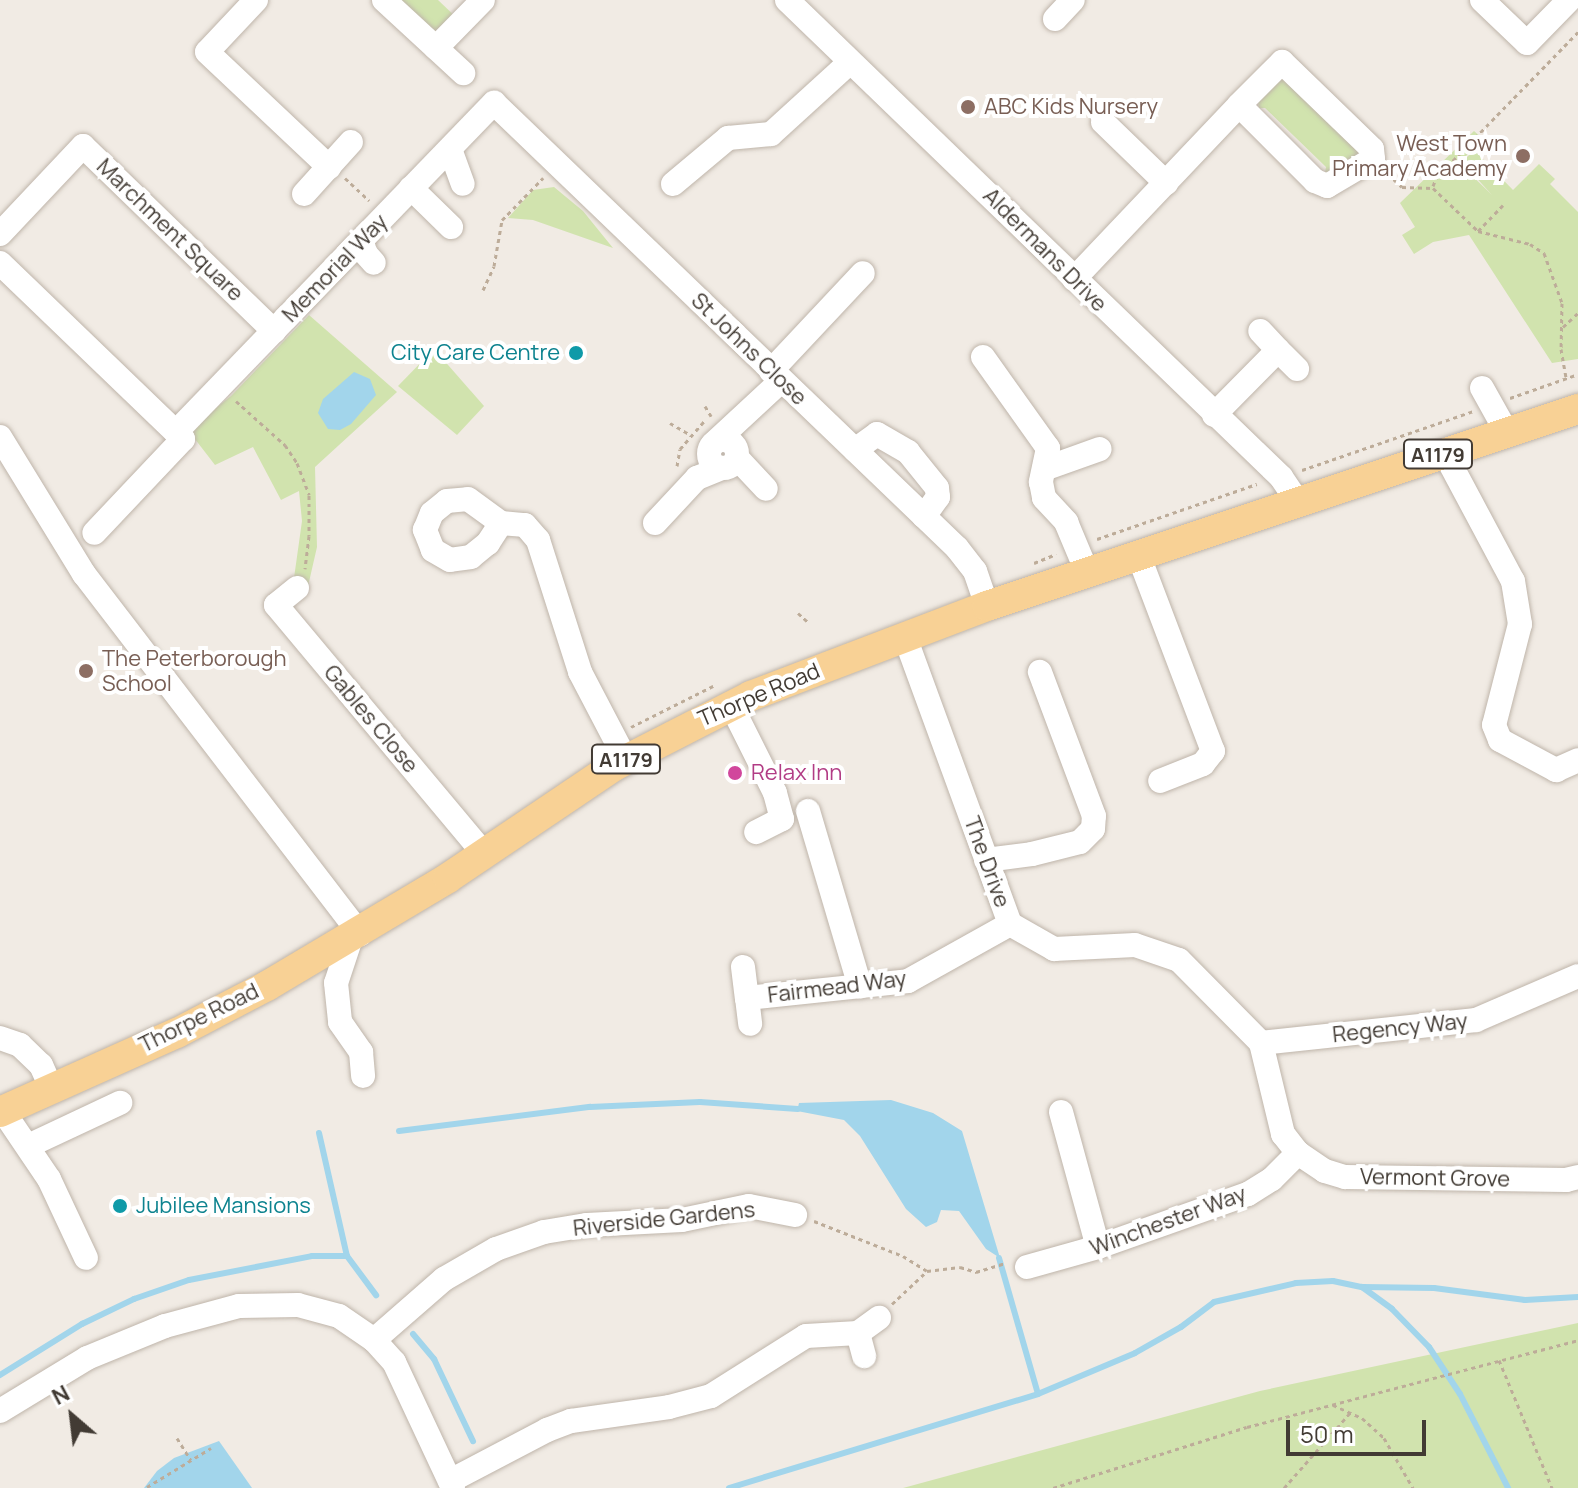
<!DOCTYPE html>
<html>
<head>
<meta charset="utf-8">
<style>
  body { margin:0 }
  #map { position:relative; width:1578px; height:1488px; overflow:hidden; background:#f1ebe4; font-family:Manrope,sans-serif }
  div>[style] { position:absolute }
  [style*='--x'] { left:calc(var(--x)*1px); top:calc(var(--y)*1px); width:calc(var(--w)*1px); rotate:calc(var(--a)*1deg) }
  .green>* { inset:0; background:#d1e3ae }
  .water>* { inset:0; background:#a2d5eb }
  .stream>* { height:6px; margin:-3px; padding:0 3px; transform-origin:3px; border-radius:3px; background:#a2d5eb }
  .path>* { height:3px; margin-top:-1.5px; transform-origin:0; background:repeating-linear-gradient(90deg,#bdac99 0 4px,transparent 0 8px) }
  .roads { filter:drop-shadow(0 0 2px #bfb5aa) drop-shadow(0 0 2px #bfb5aa) }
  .minor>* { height:24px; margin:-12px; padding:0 12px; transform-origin:12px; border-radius:12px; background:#fff }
  .minor>.ring { margin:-12px; padding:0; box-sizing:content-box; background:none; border:24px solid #fff; border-radius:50% }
  .major>* { height:30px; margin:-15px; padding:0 15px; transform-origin:15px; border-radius:15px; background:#f8d195 }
  .dots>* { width:22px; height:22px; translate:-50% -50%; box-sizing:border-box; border:4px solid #fff; border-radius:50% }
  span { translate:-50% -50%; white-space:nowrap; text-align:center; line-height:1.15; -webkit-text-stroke:8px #fff; paint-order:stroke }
  .shield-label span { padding:2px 6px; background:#fff; border:2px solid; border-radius:6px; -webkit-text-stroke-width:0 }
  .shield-label { font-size:20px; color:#423b34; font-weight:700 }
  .education-label { font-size:22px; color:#785e54 }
  .left { translate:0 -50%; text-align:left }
  .right { translate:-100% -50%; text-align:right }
  .street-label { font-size:22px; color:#423b34 }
  .culture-label { font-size:22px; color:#0d838f }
  .hotel-label { font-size:22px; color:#b23c85 }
  .north { position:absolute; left:32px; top:1376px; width:80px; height:80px; -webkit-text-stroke:6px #fff; paint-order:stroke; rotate:332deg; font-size:22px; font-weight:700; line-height:32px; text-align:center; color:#423b34 }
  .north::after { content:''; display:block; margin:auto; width:28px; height:36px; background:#423b34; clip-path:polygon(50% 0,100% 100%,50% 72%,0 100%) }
  .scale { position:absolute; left:1286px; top:1420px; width:140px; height:36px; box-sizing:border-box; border:4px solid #423b34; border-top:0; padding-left:10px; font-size:24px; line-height:28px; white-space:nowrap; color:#423b34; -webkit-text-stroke:6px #fff; paint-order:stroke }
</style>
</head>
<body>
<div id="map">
  <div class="green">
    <i style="clip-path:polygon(389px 0,438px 0,459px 20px,436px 43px)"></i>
    <i style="clip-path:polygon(1281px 77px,1360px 150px,1350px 164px,1325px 173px,1326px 167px,1265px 108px,1259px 108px,1258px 99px)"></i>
    <i style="clip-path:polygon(1474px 131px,1483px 139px,1459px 163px,1492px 195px,1462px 162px,1474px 150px,1513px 190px,1539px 164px,1555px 179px,1550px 184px,1578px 212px,1578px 359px,1552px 363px,1469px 235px,1433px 242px,1414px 254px,1402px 235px,1415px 227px,1400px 203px)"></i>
    <i style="clip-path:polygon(554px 187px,583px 211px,613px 248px,533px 220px,508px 218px,533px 190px)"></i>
    <i style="clip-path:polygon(309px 315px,397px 392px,315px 467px,317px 547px,306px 595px,294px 578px,302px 521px,299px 491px,281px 500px,253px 447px,215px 465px,188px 430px,231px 396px)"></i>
    <i style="clip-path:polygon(434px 349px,484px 406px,457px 435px,398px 386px)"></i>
    <i style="clip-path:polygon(1578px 1323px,1578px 1488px,903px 1488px,1260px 1391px)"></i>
  </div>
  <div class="water">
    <i style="clip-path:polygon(354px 372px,370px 379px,376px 395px,351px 424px,340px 430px,328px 429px,318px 413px,323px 399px)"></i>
    <i style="clip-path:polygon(891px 1100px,933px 1113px,962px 1131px,1000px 1258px,986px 1249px,959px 1211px,941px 1210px,937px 1222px,926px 1227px,906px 1209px,860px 1136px,844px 1120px,797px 1111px,799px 1103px)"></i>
    <i style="clip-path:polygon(219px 1441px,252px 1488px,144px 1488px,157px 1471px,174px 1458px)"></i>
  </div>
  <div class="stream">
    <i style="--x:399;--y:1131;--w:193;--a:-7.2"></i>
    <i style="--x:590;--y:1107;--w:110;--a:-2.6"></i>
    <i style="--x:700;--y:1102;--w:98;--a:4.1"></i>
    <i style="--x:319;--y:1133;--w:126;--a:77.2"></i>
    <i style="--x:999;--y:1258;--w:141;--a:74"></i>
    <i style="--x:1363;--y:1287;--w:71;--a:0.8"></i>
    <i style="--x:1434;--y:1288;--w:92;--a:7.5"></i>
    <i style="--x:1525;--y:1300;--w:53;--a:-3.2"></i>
    <i style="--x:413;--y:1334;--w:33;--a:50"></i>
    <i style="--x:434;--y:1359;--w:91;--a:64.6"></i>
    <i style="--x:0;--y:1375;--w:97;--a:-31.9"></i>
    <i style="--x:82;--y:1324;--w:58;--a:-25.7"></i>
    <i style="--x:134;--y:1299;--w:58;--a:-19.1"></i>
    <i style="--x:189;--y:1280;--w:125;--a:-11"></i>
    <i style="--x:312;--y:1256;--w:35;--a:0"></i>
    <i style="--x:347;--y:1256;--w:49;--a:53.4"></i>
    <i style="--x:729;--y:1488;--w:323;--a:-16.9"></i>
    <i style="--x:1038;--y:1394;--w:105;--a:-22.9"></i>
    <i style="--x:1135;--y:1353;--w:53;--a:-29.5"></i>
    <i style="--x:1181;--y:1327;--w:41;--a:-37.1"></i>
    <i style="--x:1214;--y:1302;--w:84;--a:-13"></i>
    <i style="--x:1296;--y:1283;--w:37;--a:-3"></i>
    <i style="--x:1333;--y:1281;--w:30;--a:12"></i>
    <i style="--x:1362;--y:1287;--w:37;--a:36"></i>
    <i style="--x:1392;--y:1309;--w:53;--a:45.8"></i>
    <i style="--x:1429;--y:1347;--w:56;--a:56.6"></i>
    <i style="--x:1460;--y:1394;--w:106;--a:62.9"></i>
  </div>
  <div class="path">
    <i style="--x:1388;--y:174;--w:19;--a:43"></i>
    <i style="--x:1402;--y:187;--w:31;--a:2"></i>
    <i style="--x:1433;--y:188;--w:62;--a:43.7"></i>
    <i style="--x:1478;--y:231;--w:54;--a:14"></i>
    <i style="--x:1530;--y:244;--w:17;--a:33"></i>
    <i style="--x:1544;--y:253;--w:53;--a:70.2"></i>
    <i style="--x:1562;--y:303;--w:46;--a:91.2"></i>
    <i style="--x:1561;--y:349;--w:29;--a:80"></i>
    <i style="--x:345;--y:178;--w:33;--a:43"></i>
    <i style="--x:1433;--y:186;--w:9;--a:-69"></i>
    <i style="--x:1436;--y:178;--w:204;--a:-45.8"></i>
    <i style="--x:1478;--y:231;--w:36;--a:-46"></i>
    <i style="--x:483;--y:290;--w:26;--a:-65"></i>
    <i style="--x:494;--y:266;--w:47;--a:-80.1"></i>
    <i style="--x:502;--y:220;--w:59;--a:-45.7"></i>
    <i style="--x:1563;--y:327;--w:21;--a:-43"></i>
    <i style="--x:1510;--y:398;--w:72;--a:-19.4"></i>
    <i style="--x:236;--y:401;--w:66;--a:41.9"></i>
    <i style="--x:285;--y:445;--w:22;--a:56"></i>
    <i style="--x:297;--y:463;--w:34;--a:69"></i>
    <i style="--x:309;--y:495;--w:41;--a:90"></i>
    <i style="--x:309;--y:536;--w:33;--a:97"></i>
    <i style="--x:705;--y:406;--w:12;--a:59"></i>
    <i style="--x:670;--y:423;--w:24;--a:30"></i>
    <i style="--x:677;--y:466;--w:17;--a:-80"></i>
    <i style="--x:680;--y:449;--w:38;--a:-49"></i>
    <i style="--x:1302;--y:470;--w:181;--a:-19"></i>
    <i style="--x:1097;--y:539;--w:169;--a:-19"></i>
    <i style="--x:1034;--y:563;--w:24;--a:-22"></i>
    <i style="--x:798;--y:613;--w:15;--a:42"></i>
    <i style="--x:631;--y:727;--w:92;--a:-26.6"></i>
    <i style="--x:814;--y:1221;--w:96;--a:21.5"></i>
    <i style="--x:903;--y:1256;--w:28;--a:32"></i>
    <i style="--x:892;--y:1304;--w:48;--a:-43.3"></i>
    <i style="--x:927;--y:1271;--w:33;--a:-7"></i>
    <i style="--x:960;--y:1267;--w:17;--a:17"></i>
    <i style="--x:976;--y:1272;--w:30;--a:-17"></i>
    <i style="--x:1499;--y:1360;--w:139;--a:67.5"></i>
    <i style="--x:1333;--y:1405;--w:32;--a:24"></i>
    <i style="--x:1362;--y:1418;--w:30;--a:42"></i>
    <i style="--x:1384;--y:1438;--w:58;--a:59.9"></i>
    <i style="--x:177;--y:1438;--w:26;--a:58"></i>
    <i style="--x:147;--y:1487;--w:75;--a:-31.4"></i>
    <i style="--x:1053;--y:1488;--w:203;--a:-17.5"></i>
    <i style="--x:1247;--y:1427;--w:342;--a:-14.7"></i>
    <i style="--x:1284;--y:1488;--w:100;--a:-48.7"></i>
  </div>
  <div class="roads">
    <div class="minor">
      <i style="--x:256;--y:0;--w:71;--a:133.3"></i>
      <i style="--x:207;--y:52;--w:168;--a:43.3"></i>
      <i style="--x:384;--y:0;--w:108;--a:42.7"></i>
      <i style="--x:787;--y:0;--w:687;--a:44"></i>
      <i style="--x:1281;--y:477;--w:30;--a:56"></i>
      <i style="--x:1482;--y:0;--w:62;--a:43.7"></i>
      <i style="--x:1527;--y:43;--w:60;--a:-45.7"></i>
      <i style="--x:1055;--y:19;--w:26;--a:-47"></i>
      <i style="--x:436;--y:48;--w:67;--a:-45.6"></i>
      <i style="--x:1103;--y:122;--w:88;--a:44.1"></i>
      <i style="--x:450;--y:149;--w:37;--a:70"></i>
      <i style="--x:673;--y:184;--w:72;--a:-39.9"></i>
      <i style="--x:728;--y:138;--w:43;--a:-5.3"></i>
      <i style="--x:771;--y:134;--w:107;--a:-42.3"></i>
      <i style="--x:411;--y:188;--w:56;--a:44.3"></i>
      <i style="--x:304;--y:194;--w:70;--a:-47.9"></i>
      <i style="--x:0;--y:234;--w:121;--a:-46.7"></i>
      <i style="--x:83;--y:146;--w:266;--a:44.1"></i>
      <i style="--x:362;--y:241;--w:12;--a:76"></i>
      <i style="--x:365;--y:253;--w:13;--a:48"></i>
      <i style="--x:0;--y:263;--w:254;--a:43.9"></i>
      <i style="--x:183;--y:439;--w:129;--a:133.4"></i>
      <i style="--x:1074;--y:279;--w:240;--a:-46.5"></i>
      <i style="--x:1239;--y:105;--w:61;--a:-45"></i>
      <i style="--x:1282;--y:62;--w:125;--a:44"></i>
      <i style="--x:1372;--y:149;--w:10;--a:84"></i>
      <i style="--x:1373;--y:159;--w:53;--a:149.6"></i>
      <i style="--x:1327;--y:186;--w:13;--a:-157"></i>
      <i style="--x:1315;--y:181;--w:107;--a:-135"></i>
      <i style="--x:1278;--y:350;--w:27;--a:45"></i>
      <i style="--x:983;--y:357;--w:112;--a:54.5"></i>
      <i style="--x:1048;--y:448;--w:35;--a:102"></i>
      <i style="--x:1041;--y:482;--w:16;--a:79"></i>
      <i style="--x:1044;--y:498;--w:33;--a:47"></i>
      <i style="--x:1066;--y:522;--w:54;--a:67.2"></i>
      <i style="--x:771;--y:371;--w:134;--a:-46.8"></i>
      <i style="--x:1482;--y:388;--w:49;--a:60.8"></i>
      <i style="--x:1214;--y:415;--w:91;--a:-45.4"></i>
      <i style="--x:1278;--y:350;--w:26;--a:-133"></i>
      <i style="--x:176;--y:432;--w:458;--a:-46"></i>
      <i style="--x:494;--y:103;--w:642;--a:43.86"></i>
      <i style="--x:957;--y:548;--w:29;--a:52"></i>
      <i style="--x:975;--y:571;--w:37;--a:71"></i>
      <i style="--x:0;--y:437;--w:161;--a:58.5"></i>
      <i style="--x:84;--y:574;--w:454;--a:52.5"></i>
      <i class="ring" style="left:709px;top:440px;width:4px;height:4px"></i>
      <i style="--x:713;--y:444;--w:93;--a:-42.8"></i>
      <i style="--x:855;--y:450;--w:27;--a:-36"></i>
      <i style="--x:877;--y:434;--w:36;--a:30"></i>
      <i style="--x:908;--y:452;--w:46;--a:51.1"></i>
      <i style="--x:937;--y:488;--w:9;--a:84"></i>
      <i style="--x:938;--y:497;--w:24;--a:126"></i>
      <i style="--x:1444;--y:452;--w:146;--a:61.9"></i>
      <i style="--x:1513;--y:581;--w:44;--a:80.8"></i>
      <i style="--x:1520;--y:624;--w:104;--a:104.4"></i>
      <i style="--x:1494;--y:725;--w:16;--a:68"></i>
      <i style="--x:1500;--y:740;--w:64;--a:28.2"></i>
      <i style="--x:1556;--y:770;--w:24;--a:-24"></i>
      <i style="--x:737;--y:458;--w:42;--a:46.9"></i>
      <i style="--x:1044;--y:469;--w:59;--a:-19.7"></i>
      <i style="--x:501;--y:523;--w:24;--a:123"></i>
      <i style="--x:488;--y:543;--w:22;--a:141"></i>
      <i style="--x:471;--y:557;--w:21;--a:172"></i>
      <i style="--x:450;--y:560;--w:20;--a:-150"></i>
      <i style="--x:433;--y:550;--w:22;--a:-112"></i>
      <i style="--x:425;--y:530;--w:18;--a:-68"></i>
      <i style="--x:432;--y:513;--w:19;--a:-39"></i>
      <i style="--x:447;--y:501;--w:21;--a:-5"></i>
      <i style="--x:468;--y:499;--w:41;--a:36"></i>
      <i style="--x:501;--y:523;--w:24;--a:5"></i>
      <i style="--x:525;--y:525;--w:20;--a:49"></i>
      <i style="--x:538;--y:540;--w:139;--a:72.3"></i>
      <i style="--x:580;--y:672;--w:99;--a:62.4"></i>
      <i style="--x:655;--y:523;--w:62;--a:-47"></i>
      <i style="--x:697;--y:478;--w:27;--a:-22"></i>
      <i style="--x:1138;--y:554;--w:211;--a:69.2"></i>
      <i style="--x:1213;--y:751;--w:16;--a:128"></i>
      <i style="--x:1203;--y:764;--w:46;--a:158.4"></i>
      <i style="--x:297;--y:588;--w:27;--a:141"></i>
      <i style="--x:276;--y:605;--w:323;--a:50.1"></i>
      <i style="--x:905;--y:637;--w:306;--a:69.9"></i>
      <i style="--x:1010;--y:924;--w:51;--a:29.6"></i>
      <i style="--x:1054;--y:949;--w:81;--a:-2.8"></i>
      <i style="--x:1135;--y:945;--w:46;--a:18.8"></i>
      <i style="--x:1179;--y:960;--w:117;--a:45.3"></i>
      <i style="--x:1261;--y:1043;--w:94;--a:76.4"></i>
      <i style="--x:1283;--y:1134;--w:24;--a:52"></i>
      <i style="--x:1298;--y:1153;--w:32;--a:34"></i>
      <i style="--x:1325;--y:1171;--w:21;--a:17"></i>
      <i style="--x:1345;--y:1177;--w:221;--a:0.8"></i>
      <i style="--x:1566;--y:1180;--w:12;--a:-14"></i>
      <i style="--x:731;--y:705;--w:98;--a:63.4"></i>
      <i style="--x:775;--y:793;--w:27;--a:75"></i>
      <i style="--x:782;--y:819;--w:29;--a:153"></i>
      <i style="--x:808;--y:811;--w:183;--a:73.5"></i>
      <i style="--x:986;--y:860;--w:46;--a:-7.4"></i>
      <i style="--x:1032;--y:854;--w:49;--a:-14"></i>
      <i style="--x:1080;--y:842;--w:18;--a:-45"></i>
      <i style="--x:1093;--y:829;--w:13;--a:-86"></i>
      <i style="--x:1094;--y:816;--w:154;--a:-110.6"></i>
      <i style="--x:351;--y:938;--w:47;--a:108.4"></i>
      <i style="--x:336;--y:983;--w:39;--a:84"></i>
      <i style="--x:340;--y:1022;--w:37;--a:55"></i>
      <i style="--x:361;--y:1052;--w:24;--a:85"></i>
      <i style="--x:743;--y:967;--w:31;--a:83"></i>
      <i style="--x:747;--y:998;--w:162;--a:-6"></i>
      <i style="--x:908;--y:981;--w:117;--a:-29.2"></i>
      <i style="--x:747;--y:998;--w:26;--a:83"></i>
      <i style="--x:0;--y:1038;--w:21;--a:19"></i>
      <i style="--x:20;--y:1045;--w:29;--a:44"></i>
      <i style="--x:41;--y:1065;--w:24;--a:66"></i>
      <i style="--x:1261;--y:1043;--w:216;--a:-6.1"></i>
      <i style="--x:1476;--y:1020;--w:111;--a:-23.3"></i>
      <i style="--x:3;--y:1111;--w:82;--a:55.9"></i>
      <i style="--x:49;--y:1179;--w:87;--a:64.9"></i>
      <i style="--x:1061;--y:1112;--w:140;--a:74.7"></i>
      <i style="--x:28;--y:1146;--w:102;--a:-25.1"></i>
      <i style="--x:1027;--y:1267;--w:74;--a:-15.7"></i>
      <i style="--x:1098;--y:1247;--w:159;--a:-19.5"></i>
      <i style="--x:1248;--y:1194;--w:28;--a:-32"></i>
      <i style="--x:1272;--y:1179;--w:37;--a:-45"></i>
      <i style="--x:858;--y:1333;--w:24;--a:75"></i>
      <i style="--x:374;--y:1340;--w:93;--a:-41.1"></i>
      <i style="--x:444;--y:1279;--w:60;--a:-30"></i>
      <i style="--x:496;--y:1249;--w:51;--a:-19.5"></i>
      <i style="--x:544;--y:1232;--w:44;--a:-9.2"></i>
      <i style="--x:587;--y:1225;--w:95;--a:-3"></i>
      <i style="--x:682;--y:1220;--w:68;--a:-11.8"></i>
      <i style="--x:749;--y:1206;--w:47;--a:11.1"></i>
      <i style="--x:0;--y:1411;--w:102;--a:-31.3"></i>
      <i style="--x:87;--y:1358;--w:84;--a:-22.3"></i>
      <i style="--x:165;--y:1326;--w:77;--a:-15.1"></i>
      <i style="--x:239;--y:1306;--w:59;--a:-1"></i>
      <i style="--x:298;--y:1305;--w:42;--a:15"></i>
      <i style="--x:339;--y:1316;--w:42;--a:34.4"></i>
      <i style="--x:374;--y:1340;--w:30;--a:48"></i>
      <i style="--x:394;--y:1362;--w:139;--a:64.9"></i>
      <i style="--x:450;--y:1481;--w:110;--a:-27.7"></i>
      <i style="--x:547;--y:1430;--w:26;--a:-21"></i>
      <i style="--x:571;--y:1421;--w:99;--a:-8.1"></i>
      <i style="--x:669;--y:1407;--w:43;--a:-14.7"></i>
      <i style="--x:711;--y:1396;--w:112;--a:-32.3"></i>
      <i style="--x:806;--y:1336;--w:52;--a:-3.3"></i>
      <i style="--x:858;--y:1333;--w:26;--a:-36"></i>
    </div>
    <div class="major">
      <i style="--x:0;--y:1112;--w:194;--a:-24.1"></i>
      <i style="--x:177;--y:1033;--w:102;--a:-27.6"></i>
      <i style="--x:267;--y:986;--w:211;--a:-30.8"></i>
      <i style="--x:448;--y:878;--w:200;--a:-34"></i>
      <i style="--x:614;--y:766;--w:154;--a:-27.1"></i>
      <i style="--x:751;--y:696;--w:253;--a:-20.9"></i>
      <i style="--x:987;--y:606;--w:623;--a:-18.43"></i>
    </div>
  </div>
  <div class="dots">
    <i style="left:968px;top:107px;background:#8d6e63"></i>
    <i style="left:1523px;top:156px;background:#8d6e63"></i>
    <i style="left:576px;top:353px;background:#0f9aa8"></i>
    <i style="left:86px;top:671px;background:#8d6e63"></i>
    <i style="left:735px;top:773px;background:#d1479c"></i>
    <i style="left:120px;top:1206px;background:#0f9aa8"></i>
  </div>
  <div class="shield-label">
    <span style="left:1438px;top:454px">A1179</span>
    <span style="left:626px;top:759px">A1179</span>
  </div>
  <div class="education-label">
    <span class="left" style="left:984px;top:107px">ABC Kids Nursery</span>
    <span class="right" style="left:1507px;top:156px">West Town<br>Primary Academy</span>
    <span class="left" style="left:102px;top:671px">The Peterborough<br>School</span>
  </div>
  <div class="street-label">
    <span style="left:170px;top:230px;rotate:44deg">Marchment Square</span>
    <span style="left:1045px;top:250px;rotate:45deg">Aldermans Drive</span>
    <span style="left:335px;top:268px;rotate:-46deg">Memorial Way</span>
    <span style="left:749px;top:349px;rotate:44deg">St Johns Close</span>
    <span style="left:759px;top:695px;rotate:-23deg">Thorpe Road</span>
    <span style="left:371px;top:719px;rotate:50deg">Gables Close</span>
    <span style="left:987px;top:862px;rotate:70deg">The Drive</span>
    <span style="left:837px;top:987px;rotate:-7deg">Fairmead Way</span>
    <span style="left:199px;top:1018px;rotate:-26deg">Thorpe Road</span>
    <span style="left:1400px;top:1028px;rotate:-6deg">Regency Way</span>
    <span style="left:1435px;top:1178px;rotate:1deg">Vermont Grove</span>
    <span style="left:664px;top:1219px;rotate:-6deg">Riverside Gardens</span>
    <span style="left:1168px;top:1221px;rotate:-20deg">Winchester Way</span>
  </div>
  <div class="culture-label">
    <span class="right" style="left:560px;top:353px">City Care Centre</span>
    <span class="left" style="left:136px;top:1206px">Jubilee Mansions</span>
  </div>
  <div class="hotel-label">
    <span class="left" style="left:751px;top:773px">Relax Inn</span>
  </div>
  <div class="north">N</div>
  <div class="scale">50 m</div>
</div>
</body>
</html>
